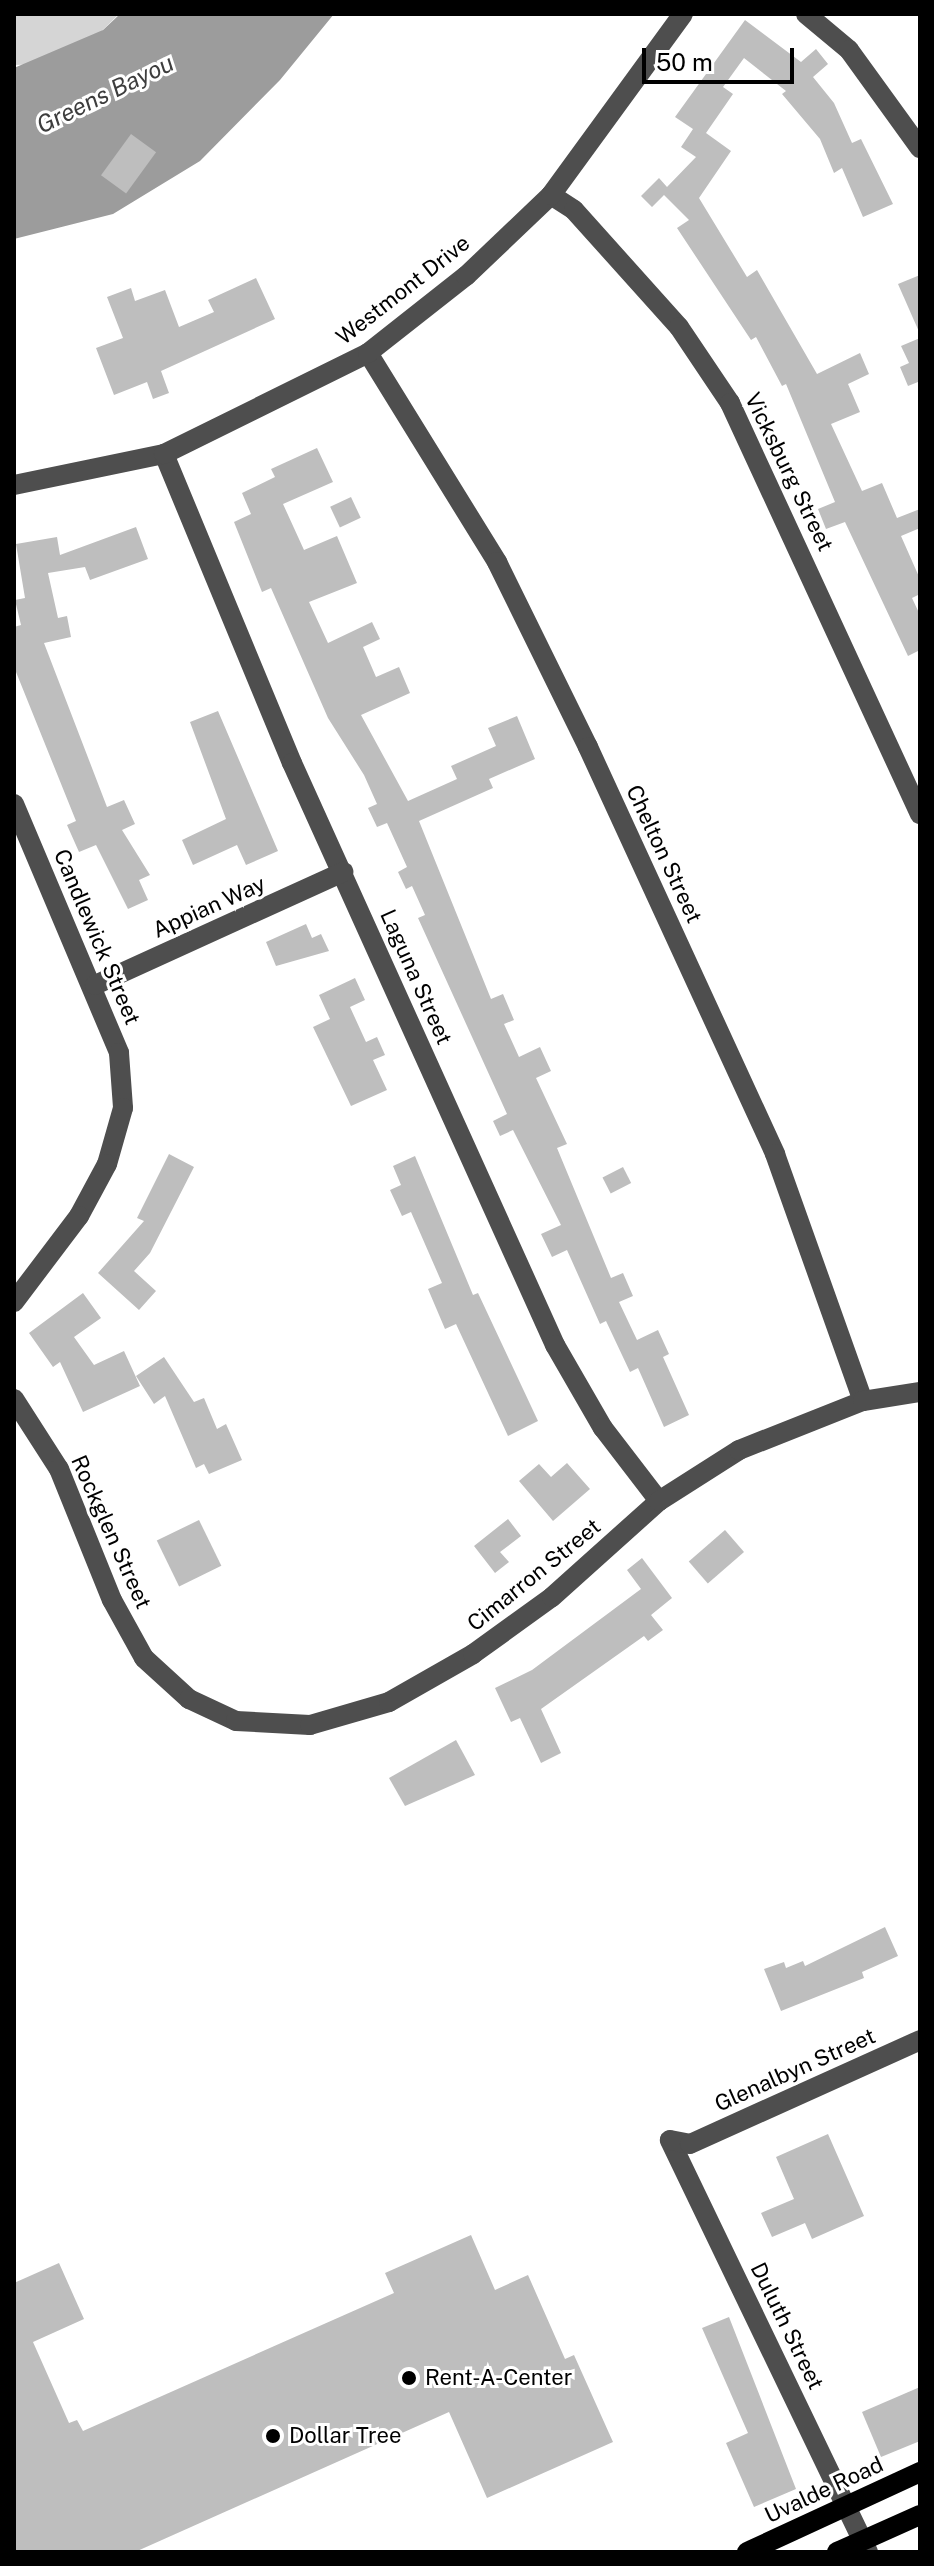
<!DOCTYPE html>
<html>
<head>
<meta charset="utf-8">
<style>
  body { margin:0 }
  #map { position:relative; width:934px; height:2566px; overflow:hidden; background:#fff; font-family:"Public Sans",sans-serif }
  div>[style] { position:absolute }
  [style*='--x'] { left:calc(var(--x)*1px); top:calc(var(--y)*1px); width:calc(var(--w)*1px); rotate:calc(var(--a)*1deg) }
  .green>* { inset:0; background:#d5d5d5 }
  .water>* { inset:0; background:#9c9c9c }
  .building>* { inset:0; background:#bebebe; transform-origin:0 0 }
  .minor>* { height:20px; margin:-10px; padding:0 10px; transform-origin:10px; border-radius:10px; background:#4e4e4e }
  .major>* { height:20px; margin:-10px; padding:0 10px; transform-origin:10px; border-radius:10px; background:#000 }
  .dots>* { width:22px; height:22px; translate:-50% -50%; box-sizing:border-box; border:4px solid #fff; border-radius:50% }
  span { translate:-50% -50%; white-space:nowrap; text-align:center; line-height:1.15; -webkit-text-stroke:6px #fff; paint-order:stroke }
  .street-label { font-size:22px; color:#000 }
  .poi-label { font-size:22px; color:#000 }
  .left { translate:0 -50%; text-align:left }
  .water-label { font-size:24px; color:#3d3d3d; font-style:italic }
  .frame { position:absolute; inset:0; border:16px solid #000; pointer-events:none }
  .scale { position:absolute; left:642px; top:48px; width:152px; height:36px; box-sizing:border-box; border:4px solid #000; border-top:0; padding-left:10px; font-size:24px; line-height:28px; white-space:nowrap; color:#000; -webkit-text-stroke:6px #fff; paint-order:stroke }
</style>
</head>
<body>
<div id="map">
  <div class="green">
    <i style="clip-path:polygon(14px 14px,119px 14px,69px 63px,14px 65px)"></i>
  </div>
  <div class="water">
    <i style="clip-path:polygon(120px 14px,334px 14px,280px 80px,200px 161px,113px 214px,14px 239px,14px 68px,103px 30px)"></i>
  </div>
  <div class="building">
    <i style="clip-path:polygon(745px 20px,801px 62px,816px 49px,828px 64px,813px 77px,834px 103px,852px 143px,861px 139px,893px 204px,863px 217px,842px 168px,834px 173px,820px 139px,782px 94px,786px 91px,744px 58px,723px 87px,733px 94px,706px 133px,731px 151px,699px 198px,747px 277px,757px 270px,817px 374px,860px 353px,869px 374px,848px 384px,860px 412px,831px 424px,862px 491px,882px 483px,897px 518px,920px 509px,920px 528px,901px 536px,920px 579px,920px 594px,912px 598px,920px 615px,920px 650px,908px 656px,845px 522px,826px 529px,818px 509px,835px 502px,786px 384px,782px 386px,756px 337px,751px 340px,677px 228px,689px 220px,664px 195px,652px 207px,641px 196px,659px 178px,667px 187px,696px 157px,681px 147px,693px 129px,675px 117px)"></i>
    <i style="left:131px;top:134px;width:31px;height:51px;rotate:36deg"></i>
    <i style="clip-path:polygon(920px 275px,920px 334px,898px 284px)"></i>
    <i style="clip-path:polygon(256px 278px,275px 319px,161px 371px,169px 393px,153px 399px,147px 382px,114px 395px,96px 348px,123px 338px,107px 297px,131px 288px,135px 301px,165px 290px,179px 327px,214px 312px,208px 300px)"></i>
    <i style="clip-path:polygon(920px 338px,920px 387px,918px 382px,908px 386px,900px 367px,909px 363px,901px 346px)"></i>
    <i style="clip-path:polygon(317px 448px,333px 482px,283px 504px,304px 550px,337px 536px,357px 583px,309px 602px,328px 643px,372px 622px,380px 639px,363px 647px,376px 677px,399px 667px,410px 693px,361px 715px,408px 801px,457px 779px,451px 766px,496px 746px,488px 728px,517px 716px,535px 759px,489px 779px,493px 788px,419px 821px,491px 999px,503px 994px,514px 1020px,504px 1024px,519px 1057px,540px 1047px,551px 1071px,536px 1078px,567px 1144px,557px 1148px,611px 1278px,623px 1273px,633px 1296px,619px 1302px,637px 1340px,658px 1330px,669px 1354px,663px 1357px,689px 1415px,664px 1427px,638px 1368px,630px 1372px,606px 1321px,600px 1324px,567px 1250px,552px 1257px,541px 1234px,561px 1225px,513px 1130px,500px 1136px,493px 1121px,507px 1114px,418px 918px,425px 915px,412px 886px,406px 889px,398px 872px,407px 867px,387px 823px,377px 827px,368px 808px,377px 804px,364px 775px,328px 718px,271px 588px,262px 592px,234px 522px,251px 514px,242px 493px,275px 477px,271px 469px)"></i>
    <i style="left:351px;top:497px;width:23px;height:23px;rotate:65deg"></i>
    <i style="clip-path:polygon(136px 527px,148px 559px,90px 580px,85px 567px,48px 573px,58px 618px,67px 616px,71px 637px,44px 643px,107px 807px,124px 800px,135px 824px,122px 830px,150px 875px,139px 880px,148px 900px,128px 909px,96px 845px,79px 852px,67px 825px,76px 821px,14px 667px,14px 627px,21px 625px,15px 600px,25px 598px,16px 544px,57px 537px,60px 555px)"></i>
    <i style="clip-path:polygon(218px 711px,278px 851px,246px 865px,237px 845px,193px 865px,182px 840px,226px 819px,190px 722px)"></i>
    <i style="clip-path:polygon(306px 924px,312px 938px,321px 934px,329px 951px,276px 966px,266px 942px)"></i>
    <i style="clip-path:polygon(355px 978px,365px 1000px,350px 1007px,366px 1042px,377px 1037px,385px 1055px,373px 1060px,387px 1090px,351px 1106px,313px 1027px,330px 1019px,319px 995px)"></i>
    <i style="clip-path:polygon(169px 1154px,194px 1167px,150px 1253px,134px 1271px,156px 1291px,139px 1310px,98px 1273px,144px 1221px,137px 1218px)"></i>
    <i style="clip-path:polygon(415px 1156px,473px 1295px,478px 1293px,538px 1421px,508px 1436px,456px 1324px,445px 1329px,428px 1289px,442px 1283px,411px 1212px,402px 1216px,390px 1190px,401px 1185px,393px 1166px)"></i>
    <i style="left:623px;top:1167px;width:18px;height:23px;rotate:63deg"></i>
    <i style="clip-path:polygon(83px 1293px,101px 1318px,74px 1337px,94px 1365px,124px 1351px,140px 1386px,83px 1412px,60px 1362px,53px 1367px,29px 1333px)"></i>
    <i style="clip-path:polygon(164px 1357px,194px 1402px,204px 1398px,217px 1429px,226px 1424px,242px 1460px,209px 1474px,204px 1464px,196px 1468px,165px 1396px,154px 1404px,136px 1376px)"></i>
    <i style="clip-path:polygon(567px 1463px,590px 1489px,553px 1521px,519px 1481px,539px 1464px,551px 1477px)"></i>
    <i style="clip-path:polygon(508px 1519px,521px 1536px,500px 1552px,509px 1562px,495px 1573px,474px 1546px)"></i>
    <i style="left:199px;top:1520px;width:51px;height:47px;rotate:64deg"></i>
    <i style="left:725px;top:1530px;width:29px;height:48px;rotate:49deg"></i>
    <i style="clip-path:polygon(642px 1558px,672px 1598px,651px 1615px,663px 1630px,648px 1641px,644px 1636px,541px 1709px,561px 1753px,541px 1763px,520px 1718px,511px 1722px,495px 1688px,532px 1670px,641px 1589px,627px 1570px)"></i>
    <i style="clip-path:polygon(456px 1740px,475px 1775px,405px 1806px,389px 1778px)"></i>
    <i style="clip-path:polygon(885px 1927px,898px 1956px,862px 1972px,864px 1978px,781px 2011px,764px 1969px,784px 1962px,786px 1968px,803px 1961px,805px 1966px)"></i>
    <i style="clip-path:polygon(828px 2134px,864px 2216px,812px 2239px,805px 2223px,772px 2237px,761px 2213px,794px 2199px,776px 2157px)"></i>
    <i style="clip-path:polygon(471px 2235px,495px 2290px,528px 2275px,565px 2359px,574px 2355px,613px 2442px,487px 2498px,449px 2412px,135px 2552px,14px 2552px,14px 2283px,59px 2263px,84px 2319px,33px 2342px,69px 2423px,77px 2420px,83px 2431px,394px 2293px,385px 2273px)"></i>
    <i style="clip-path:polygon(729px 2317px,796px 2489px,754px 2507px,726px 2443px,748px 2433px,702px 2328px)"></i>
    <i style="clip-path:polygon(920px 2387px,920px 2441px,881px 2457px,862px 2412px)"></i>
  </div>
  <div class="minor">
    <i style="--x:806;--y:14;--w:56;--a:39.9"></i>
    <i style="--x:849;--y:50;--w:121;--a:54.1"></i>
    <i style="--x:551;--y:195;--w:27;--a:33"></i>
    <i style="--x:574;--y:210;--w:157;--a:48.1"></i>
    <i style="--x:679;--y:327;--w:92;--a:56.1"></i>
    <i style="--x:730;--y:403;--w:453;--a:65.2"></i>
    <i style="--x:368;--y:353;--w:246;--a:58.3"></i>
    <i style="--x:497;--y:562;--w:206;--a:63.8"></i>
    <i style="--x:588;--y:747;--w:448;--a:65.3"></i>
    <i style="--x:775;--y:1154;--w:262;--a:70.4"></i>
    <i style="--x:164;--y:454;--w:334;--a:67.5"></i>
    <i style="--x:292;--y:763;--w:639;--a:65.68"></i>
    <i style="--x:555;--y:1345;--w:96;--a:60"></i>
    <i style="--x:603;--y:1428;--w:92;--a:52.5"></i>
    <i style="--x:14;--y:485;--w:153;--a:-11.7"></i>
    <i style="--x:164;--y:454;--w:228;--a:-26.3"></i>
    <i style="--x:368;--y:353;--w:125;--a:-38.2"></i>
    <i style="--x:466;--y:276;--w:117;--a:-43.6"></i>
    <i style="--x:551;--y:195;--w:224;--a:-53.9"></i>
    <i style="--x:14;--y:804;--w:270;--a:67.1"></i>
    <i style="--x:119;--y:1053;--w:55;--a:85.8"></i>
    <i style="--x:123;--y:1108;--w:58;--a:105.9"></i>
    <i style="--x:107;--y:1164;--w:59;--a:118.3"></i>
    <i style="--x:79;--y:1216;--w:108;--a:127.1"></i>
    <i style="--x:95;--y:985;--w:273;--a:-24.5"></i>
    <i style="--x:14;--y:1399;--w:83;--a:57.3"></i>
    <i style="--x:59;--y:1469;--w:141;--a:68"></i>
    <i style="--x:112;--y:1600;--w:66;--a:61.1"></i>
    <i style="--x:144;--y:1658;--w:61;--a:42.3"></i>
    <i style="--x:189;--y:1699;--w:52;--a:25.1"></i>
    <i style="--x:236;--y:1721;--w:74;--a:3.1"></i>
    <i style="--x:310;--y:1725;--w:82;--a:-16.2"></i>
    <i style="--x:389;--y:1702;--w:97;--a:-29.7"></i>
    <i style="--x:473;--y:1654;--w:97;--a:-35.8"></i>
    <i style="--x:552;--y:1597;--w:144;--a:-41.9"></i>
    <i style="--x:659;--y:1501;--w:95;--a:-32.5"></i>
    <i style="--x:739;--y:1450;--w:133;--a:-21.6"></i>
    <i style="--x:863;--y:1401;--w:58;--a:-9"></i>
    <i style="--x:868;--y:2552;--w:457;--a:-115.7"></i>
    <i style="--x:670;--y:2140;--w:20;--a:11"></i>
    <i style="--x:690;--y:2144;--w:252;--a:-24.3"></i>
  </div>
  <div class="major">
    <i style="--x:747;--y:2552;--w:191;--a:-24.8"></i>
    <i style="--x:837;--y:2552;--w:91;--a:-24"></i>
  </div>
  <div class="dots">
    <i style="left:409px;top:2378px;background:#000"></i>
    <i style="left:273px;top:2436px;background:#000"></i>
  </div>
  <div class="street-label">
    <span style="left:403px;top:290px;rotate:-38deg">Westmont Drive</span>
    <span style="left:789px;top:472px;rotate:64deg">Vicksburg Street</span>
    <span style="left:664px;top:854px;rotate:65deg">Chelton Street</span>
    <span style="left:209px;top:907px;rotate:-24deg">Appian Way</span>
    <span style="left:97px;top:937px;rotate:67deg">Candlewick Street</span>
    <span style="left:416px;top:977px;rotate:66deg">Laguna Street</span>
    <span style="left:111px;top:1532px;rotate:66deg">Rockglen Street</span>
    <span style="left:534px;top:1575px;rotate:-39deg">Cimarron Street</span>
    <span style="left:795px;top:2070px;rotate:-24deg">Glenalbyn Street</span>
    <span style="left:787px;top:2326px;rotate:64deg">Duluth Street</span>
    <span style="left:824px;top:2490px;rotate:-25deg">Uvalde Road</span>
  </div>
  <div class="poi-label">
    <span class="left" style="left:425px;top:2378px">Rent-A-Center</span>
    <span class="left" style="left:289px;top:2436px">Dollar Tree</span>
  </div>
  <div class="water-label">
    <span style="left:105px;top:94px;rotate:-26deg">Greens Bayou</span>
  </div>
  <div class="frame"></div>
  <div class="scale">50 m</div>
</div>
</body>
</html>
